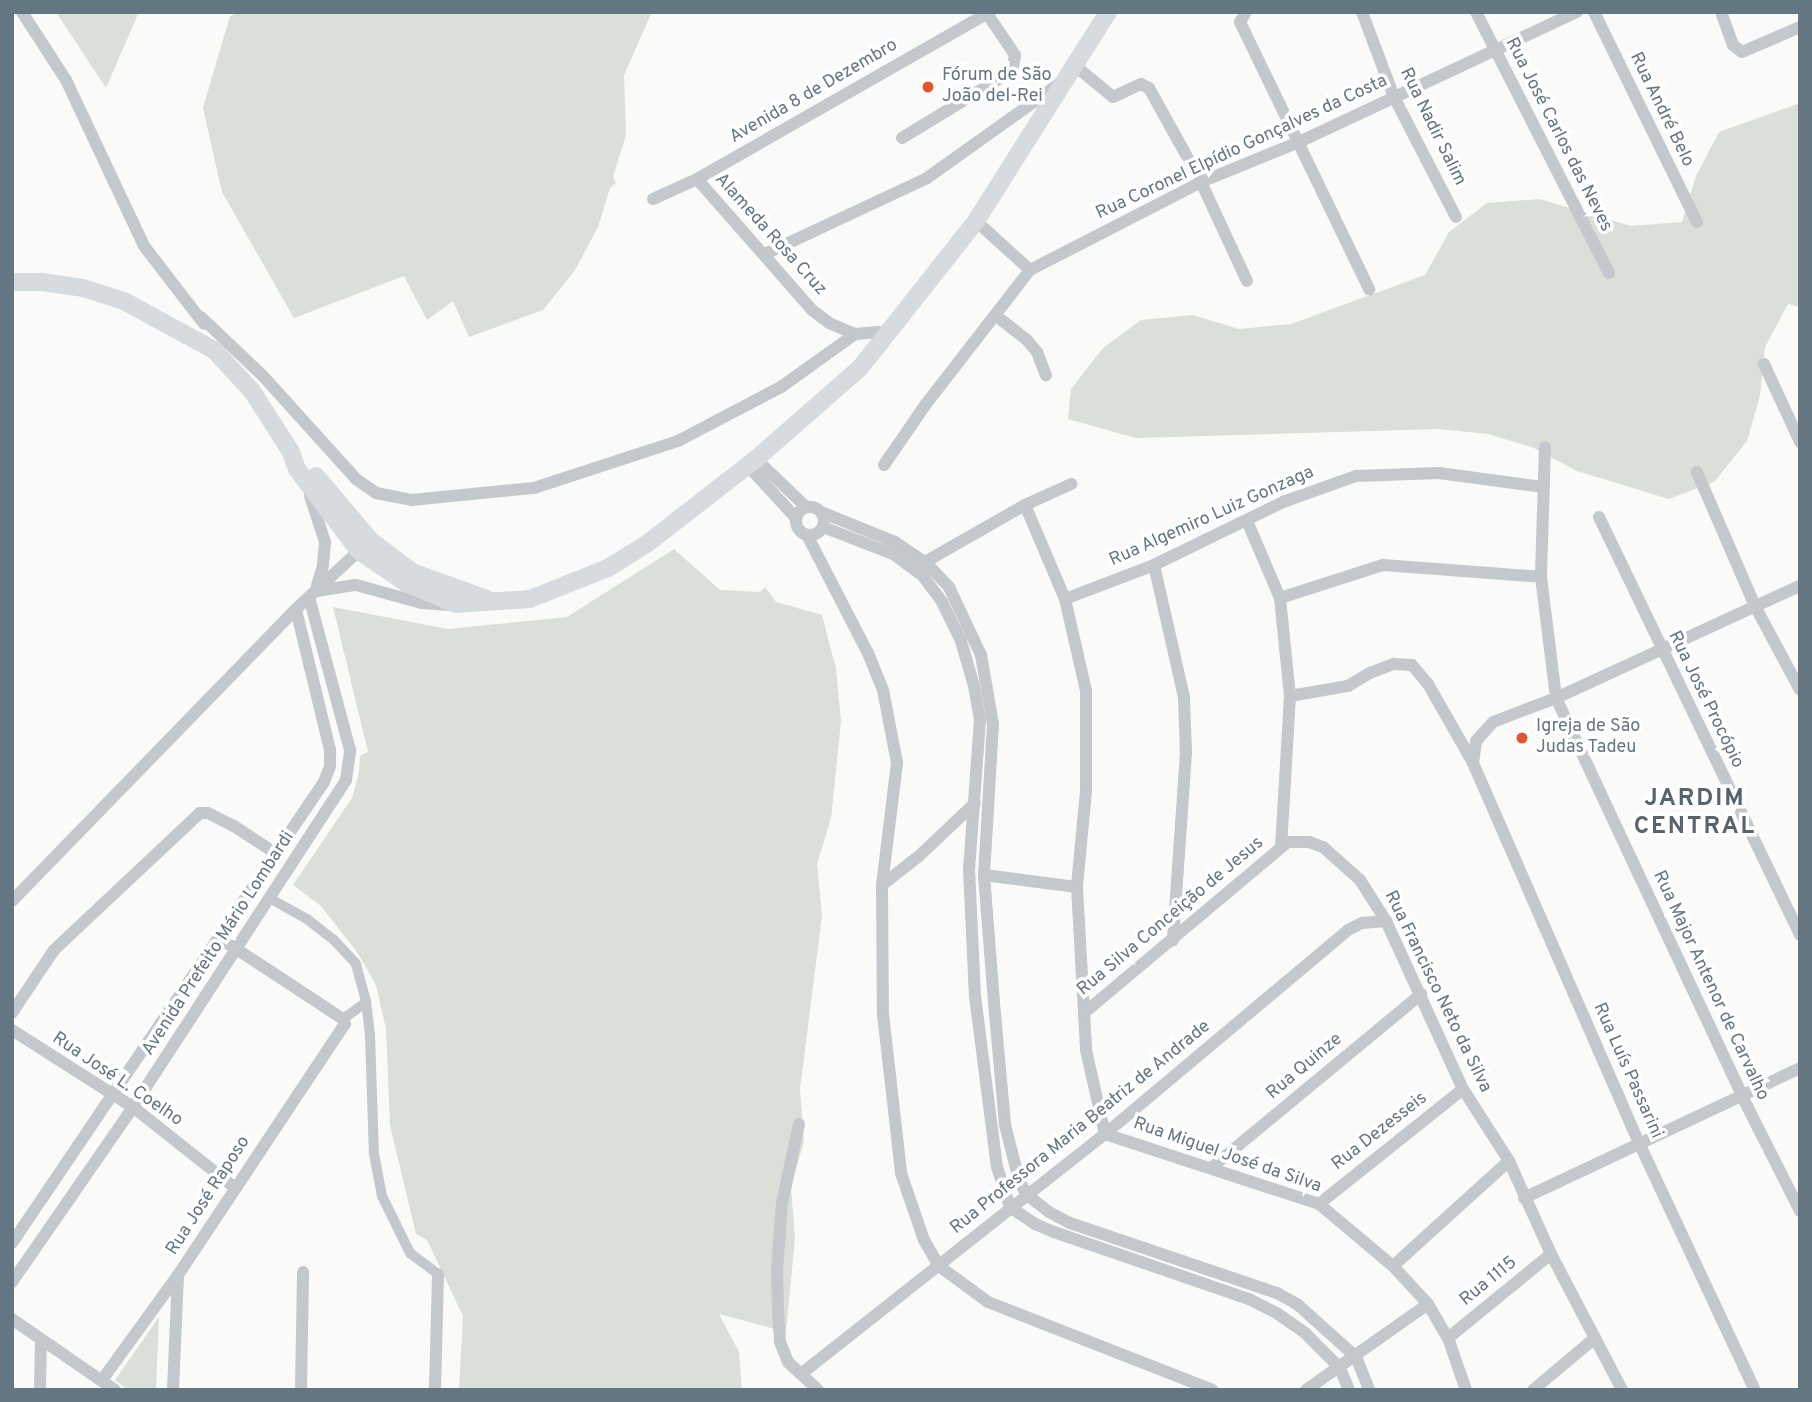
<!DOCTYPE html>
<html>
<head>
<meta charset="utf-8">
<style>
  body { margin:0 }
  #map { position:relative; width:1812px; height:1402px; overflow:hidden; background:#fafaf8; font-family:Overpass,sans-serif }
  div>[style] { position:absolute }
  [style*='--x'] { left:calc(var(--x)*1px); top:calc(var(--y)*1px); width:calc(var(--w)*1px); rotate:calc(var(--a)*1deg) }
  .green>* { inset:0; background:#dadfd7 }
  .pedestrian>* { height:10px; margin:-5px; padding:0 5px; transform-origin:5px; border-radius:5px; background:#c3c8cc }
  .minor>* { height:12px; margin:-6px; padding:0 6px; transform-origin:6px; border-radius:6px; background:#c3c8cc }
  .minor>.ring { margin:-6px; padding:0; box-sizing:content-box; background:none; border:12px solid #c3c8cc; border-radius:50% }
  .secondary>* { height:18px; margin:-9px; padding:0 9px; transform-origin:9px; border-radius:9px; background:#d6dbdf }
  .dots>* { width:19px; height:19px; translate:-50% -50%; box-sizing:border-box; border:4px solid #fff; border-radius:50% }
  span { translate:-50% -50%; white-space:nowrap; text-align:center; line-height:1.15; -webkit-text-stroke:7px #fff; paint-order:stroke }
  .poi-label { font-size:18px; color:#657683 }
  .left { translate:0 -50%; text-align:left }
  .street-label { font-size:18px; color:#657683 }
  .district-label { font-size:24px; color:#57646e; font-weight:700; letter-spacing:2px }
  .frame { position:absolute; inset:0; border:14px solid #657683; pointer-events:none }
</style>
</head>
<body>
<div id="map">
  <div class="green">
    <i style="clip-path:polygon(56px 12px,139px 12px,106px 88px)"></i>
    <i style="clip-path:polygon(240px 12px,652px 12px,624px 75px,626px 135px,613px 177px,616px 183px,610px 188px,598px 227px,575px 270px,543px 310px,469px 337px,453px 301px,427px 320px,404px 276px,294px 318px,222px 192px,203px 108px,230px 16px)"></i>
    <i style="clip-path:polygon(1800px 103px,1800px 307px,1788px 304px,1765px 347px,1760px 396px,1747px 441px,1714px 482px,1669px 499px,1577px 471px,1534px 448px,1488px 434px,1439px 429px,1136px 438px,1068px 419px,1071px 389px,1103px 348px,1141px 320px,1193px 315px,1239px 329px,1291px 324px,1425px 275px,1449px 232px,1487px 203px,1539px 199px,1631px 226px,1682px 222px,1696px 176px,1719px 132px)"></i>
    <i style="clip-path:polygon(674px 549px,720px 590px,760px 592px,765px 587px,776px 602px,822px 615px,836px 669px,841px 721px,831px 818px,817px 864px,822px 916px,800px 1089px,804px 1141px,791px 1187px,795px 1238px,786px 1332px,719px 1314px,739px 1352px,742px 1390px,459px 1390px,463px 1316px,427px 1240px,416px 1234px,390px 1125px,386px 1029px,376px 985px,357px 952px,321px 906px,293px 885px,352px 798px,359px 773px,360px 756px,368px 752px,333px 607px,448px 629px,567px 617px)"></i>
    <i style="clip-path:polygon(159px 1317px,156px 1390px,128px 1390px,115px 1380px)"></i>
  </div>
  <div class="pedestrian">
    <i style="--x:271;--y:899;--w:41;--a:29.1"></i>
    <i style="--x:307;--y:919;--w:33;--a:38"></i>
    <i style="--x:333;--y:939;--w:34;--a:47"></i>
    <i style="--x:356;--y:964;--w:39;--a:75"></i>
    <i style="--x:366;--y:1002;--w:33;--a:83"></i>
    <i style="--x:370;--y:1035;--w:119;--a:88.1"></i>
    <i style="--x:374;--y:1154;--w:43;--a:79.2"></i>
    <i style="--x:382;--y:1196;--w:64;--a:63.8"></i>
    <i style="--x:410;--y:1253;--w:35;--a:37"></i>
    <i style="--x:343;--y:1019;--w:29;--a:-36"></i>
  </div>
  <div class="minor">
    <i style="--x:22;--y:12;--w:81;--a:57.1"></i>
    <i style="--x:66;--y:80;--w:183;--a:64.8"></i>
    <i style="--x:144;--y:246;--w:98;--a:52.4"></i>
    <i style="--x:1246;--y:12;--w:12;--a:121"></i>
    <i style="--x:1240;--y:22;--w:297;--a:64.2"></i>
    <i style="--x:1362;--y:12;--w:91;--a:69.4"></i>
    <i style="--x:1394;--y:97;--w:135;--a:62.7"></i>
    <i style="--x:1476;--y:12;--w:293;--a:63"></i>
    <i style="--x:1594;--y:12;--w:234;--a:63.9"></i>
    <i style="--x:1721;--y:12;--w:35;--a:70"></i>
    <i style="--x:1733;--y:45;--w:11;--a:38"></i>
    <i style="--x:1742;--y:52;--w:63;--a:-23.3"></i>
    <i style="--x:1074;--y:65;--w:50;--a:39.4"></i>
    <i style="--x:1113;--y:97;--w:31;--a:-25"></i>
    <i style="--x:1141;--y:84;--w:9;--a:27"></i>
    <i style="--x:1149;--y:88;--w:107;--a:61"></i>
    <i style="--x:1201;--y:182;--w:109;--a:65.1"></i>
    <i style="--x:902;--y:138;--w:129;--a:-31.3"></i>
    <i style="--x:1012;--y:71;--w:16;--a:-79"></i>
    <i style="--x:1015;--y:55;--w:52;--a:-124"></i>
    <i style="--x:697;--y:179;--w:174;--a:48.7"></i>
    <i style="--x:812;--y:310;--w:21;--a:37"></i>
    <i style="--x:829;--y:323;--w:28;--a:23"></i>
    <i style="--x:855;--y:334;--w:23;--a:-5"></i>
    <i style="--x:878;--y:332;--w:13;--a:94"></i>
    <i style="--x:653;--y:199;--w:48;--a:-24.4"></i>
    <i style="--x:697;--y:179;--w:337;--a:-29.7"></i>
    <i style="--x:976;--y:221;--w:73;--a:42.2"></i>
    <i style="--x:765;--y:254;--w:179;--a:-25.1"></i>
    <i style="--x:927;--y:178;--w:162;--a:-35.5"></i>
    <i style="--x:995;--y:315;--w:41;--a:38"></i>
    <i style="--x:1027;--y:340;--w:16;--a:50"></i>
    <i style="--x:1037;--y:352;--w:25;--a:69"></i>
    <i style="--x:201;--y:317;--w:86;--a:43.6"></i>
    <i style="--x:263;--y:376;--w:139;--a:47.9"></i>
    <i style="--x:356;--y:479;--w:24;--a:35"></i>
    <i style="--x:376;--y:493;--w:36;--a:11"></i>
    <i style="--x:411;--y:500;--w:124;--a:-5.6"></i>
    <i style="--x:534;--y:488;--w:151;--a:-18.1"></i>
    <i style="--x:678;--y:441;--w:116;--a:-27.7"></i>
    <i style="--x:781;--y:387;--w:91;--a:-35.6"></i>
    <i style="--x:1764;--y:364;--w:86;--a:65.2"></i>
    <i style="--x:1545;--y:447;--w:130;--a:91.8"></i>
    <i style="--x:1541;--y:577;--w:122;--a:82.9"></i>
    <i style="--x:1556;--y:698;--w:442;--a:64.9"></i>
    <i style="--x:1743;--y:1098;--w:127;--a:63.2"></i>
    <i style="--x:756;--y:459;--w:69;--a:43.8"></i>
    <i style="--x:747;--y:465;--w:72;--a:47.2"></i>
    <i style="--x:884;--y:465;--w:74;--a:-55.5"></i>
    <i style="--x:926;--y:404;--w:170;--a:-52.2"></i>
    <i style="--x:1030;--y:270;--w:192;--a:-27.2"></i>
    <i style="--x:1201;--y:182;--w:106;--a:-22.2"></i>
    <i style="--x:1299;--y:142;--w:307;--a:-25.1"></i>
    <i style="--x:1697;--y:472;--w:146;--a:66.6"></i>
    <i style="--x:1755;--y:606;--w:95;--a:61.8"></i>
    <i style="--x:310;--y:496;--w:48;--a:71.9"></i>
    <i style="--x:325;--y:542;--w:24;--a:95"></i>
    <i style="--x:323;--y:566;--w:21;--a:107"></i>
    <i style="--x:1025;--y:505;--w:102;--a:66.9"></i>
    <i style="--x:1065;--y:599;--w:94;--a:77.1"></i>
    <i style="--x:1086;--y:691;--w:100;--a:90"></i>
    <i style="--x:1086;--y:791;--w:96;--a:95.4"></i>
    <i style="--x:1077;--y:887;--w:163;--a:86.8"></i>
    <i style="--x:1086;--y:1050;--w:86;--a:77.3"></i>
    <i style="--x:1105;--y:1134;--w:225;--a:18.1"></i>
    <i style="--x:1319;--y:1204;--w:97;--a:40"></i>
    <i style="--x:1393;--y:1266;--w:52;--a:47.4"></i>
    <i style="--x:1428;--y:1304;--w:39;--a:60"></i>
    <i style="--x:1448;--y:1338;--w:55;--a:70.9"></i>
    <i class="ring" style="left:796px;top:507px;width:16px;height:16px"></i>
    <i style="--x:821;--y:512;--w:80;--a:22.1"></i>
    <i style="--x:895;--y:542;--w:36;--a:34"></i>
    <i style="--x:925;--y:562;--w:35;--a:46"></i>
    <i style="--x:949;--y:587;--w:75;--a:64.8"></i>
    <i style="--x:981;--y:655;--w:70;--a:80.1"></i>
    <i style="--x:993;--y:724;--w:151;--a:93.4"></i>
    <i style="--x:984;--y:875;--w:128;--a:85.5"></i>
    <i style="--x:994;--y:1003;--w:122;--a:84.8"></i>
    <i style="--x:1005;--y:1125;--w:57;--a:75.7"></i>
    <i style="--x:1019;--y:1180;--w:16;--a:63"></i>
    <i style="--x:1026;--y:1194;--w:29;--a:38"></i>
    <i style="--x:1049;--y:1212;--w:24;--a:28"></i>
    <i style="--x:1070;--y:1223;--w:219;--a:18.7"></i>
    <i style="--x:1277;--y:1293;--w:23;--a:29"></i>
    <i style="--x:1297;--y:1304;--w:79;--a:41.9"></i>
    <i style="--x:1356;--y:1357;--w:35;--a:68"></i>
    <i style="--x:1599;--y:517;--w:464;--a:64.3"></i>
    <i style="--x:1247;--y:521;--w:84;--a:66.8"></i>
    <i style="--x:1280;--y:598;--w:99;--a:84.2"></i>
    <i style="--x:1290;--y:696;--w:151;--a:93.4"></i>
    <i style="--x:823;--y:527;--w:75;--a:21.1"></i>
    <i style="--x:893;--y:554;--w:36;--a:36"></i>
    <i style="--x:922;--y:575;--w:34;--a:53"></i>
    <i style="--x:942;--y:602;--w:43;--a:64"></i>
    <i style="--x:961;--y:641;--w:47;--a:73.9"></i>
    <i style="--x:974;--y:686;--w:35;--a:80"></i>
    <i style="--x:980;--y:720;--w:149;--a:94.2"></i>
    <i style="--x:969;--y:869;--w:127;--a:87.3"></i>
    <i style="--x:975;--y:996;--w:172;--a:82.7"></i>
    <i style="--x:997;--y:1167;--w:42;--a:72"></i>
    <i style="--x:1010;--y:1207;--w:30;--a:34"></i>
    <i style="--x:1035;--y:1224;--w:21;--a:23"></i>
    <i style="--x:1054;--y:1232;--w:206;--a:19"></i>
    <i style="--x:1249;--y:1299;--w:33;--a:27"></i>
    <i style="--x:1278;--y:1314;--w:33;--a:35"></i>
    <i style="--x:1305;--y:1333;--w:49;--a:45"></i>
    <i style="--x:1340;--y:1368;--w:24;--a:68"></i>
    <i style="--x:807;--y:535;--w:133;--a:62.7"></i>
    <i style="--x:868;--y:653;--w:40;--a:68"></i>
    <i style="--x:883;--y:690;--w:74;--a:79.1"></i>
    <i style="--x:897;--y:763;--w:123;--a:97"></i>
    <i style="--x:882;--y:885;--w:129;--a:89.6"></i>
    <i style="--x:883;--y:1014;--w:160;--a:83.5"></i>
    <i style="--x:901;--y:1173;--w:71;--a:71.1"></i>
    <i style="--x:924;--y:1240;--w:30;--a:60"></i>
    <i style="--x:939;--y:1266;--w:61;--a:36.3"></i>
    <i style="--x:988;--y:1302;--w:241;--a:21.4"></i>
    <i style="--x:925;--y:562;--w:115;--a:-29.7"></i>
    <i style="--x:1025;--y:505;--w:51;--a:-24.5"></i>
    <i style="--x:1154;--y:565;--w:135;--a:77.2"></i>
    <i style="--x:1184;--y:697;--w:56;--a:88"></i>
    <i style="--x:1186;--y:753;--w:188;--a:94"></i>
    <i style="--x:317;--y:591;--w:39;--a:-9"></i>
    <i style="--x:356;--y:585;--w:68;--a:15.3"></i>
    <i style="--x:422;--y:603;--w:28;--a:4"></i>
    <i style="--x:1280;--y:598;--w:108;--a:-17.8"></i>
    <i style="--x:1383;--y:565;--w:158;--a:4.3"></i>
    <i style="--x:1065;--y:599;--w:95;--a:-20.9"></i>
    <i style="--x:1154;--y:565;--w:144;--a:-26"></i>
    <i style="--x:1283;--y:502;--w:77;--a:-19.6"></i>
    <i style="--x:1356;--y:476;--w:83;--a:-2.1"></i>
    <i style="--x:1439;--y:473;--w:105;--a:7.7"></i>
    <i style="--x:1290;--y:696;--w:59;--a:-9.8"></i>
    <i style="--x:1348;--y:686;--w:26;--a:-31"></i>
    <i style="--x:1370;--y:673;--w:26;--a:-21"></i>
    <i style="--x:1394;--y:664;--w:18;--a:3"></i>
    <i style="--x:1412;--y:665;--w:25;--a:50"></i>
    <i style="--x:1428;--y:684;--w:91;--a:60.3"></i>
    <i style="--x:1473;--y:763;--w:417;--a:66.4"></i>
    <i style="--x:1640;--y:1145;--w:271;--a:64.9"></i>
    <i style="--x:1473;--y:763;--w:22;--a:-82"></i>
    <i style="--x:1476;--y:741;--w:25;--a:-48"></i>
    <i style="--x:1493;--y:722;--w:67;--a:-20.9"></i>
    <i style="--x:1556;--y:698;--w:268;--a:-24.7"></i>
    <i style="--x:984;--y:875;--w:94;--a:7.4"></i>
    <i style="--x:882;--y:885;--w:47;--a:-38.1"></i>
    <i style="--x:919;--y:856;--w:77;--a:-43.4"></i>
    <i style="--x:12;--y:901;--w:407;--a:-45.8"></i>
    <i style="--x:296;--y:609;--w:93;--a:-42.8"></i>
    <i style="--x:12;--y:1013;--w:76;--a:-56.3"></i>
    <i style="--x:54;--y:950;--w:200;--a:-43.2"></i>
    <i style="--x:200;--y:813;--w:8;--a:0"></i>
    <i style="--x:208;--y:813;--w:29;--a:27"></i>
    <i style="--x:234;--y:826;--w:49;--a:33.4"></i>
    <i style="--x:1084;--y:1013;--w:266;--a:-40"></i>
    <i style="--x:1288;--y:842;--w:21;--a:0"></i>
    <i style="--x:1309;--y:842;--w:15;--a:20"></i>
    <i style="--x:1323;--y:847;--w:50;--a:41.7"></i>
    <i style="--x:1360;--y:880;--w:49;--a:57.6"></i>
    <i style="--x:1386;--y:921;--w:185;--a:65.4"></i>
    <i style="--x:1463;--y:1089;--w:85;--a:57.4"></i>
    <i style="--x:1509;--y:1161;--w:102;--a:65.7"></i>
    <i style="--x:1551;--y:1254;--w:153;--a:62.4"></i>
    <i style="--x:12;--y:1030;--w:143;--a:32.5"></i>
    <i style="--x:133;--y:1107;--w:129;--a:38.4"></i>
    <i style="--x:799;--y:1124;--w:81;--a:102.1"></i>
    <i style="--x:782;--y:1203;--w:67;--a:94.3"></i>
    <i style="--x:777;--y:1270;--w:42;--a:88.6"></i>
    <i style="--x:778;--y:1312;--w:30;--a:86"></i>
    <i style="--x:780;--y:1342;--w:22;--a:68"></i>
    <i style="--x:788;--y:1362;--w:41;--a:43"></i>
    <i style="--x:1211;--y:1168;--w:273;--a:-39.6"></i>
    <i style="--x:1524;--y:1198;--w:305;--a:-25.2"></i>
    <i style="--x:1319;--y:1204;--w:184;--a:-38.6"></i>
    <i style="--x:12;--y:1243;--w:557;--a:-55.91"></i>
    <i style="--x:324;--y:782;--w:17;--a:-69"></i>
    <i style="--x:330;--y:766;--w:16;--a:-90"></i>
    <i style="--x:330;--y:750;--w:145;--a:-103.6"></i>
    <i style="--x:1393;--y:1266;--w:156;--a:-42.2"></i>
    <i style="--x:12;--y:1282;--w:213;--a:-55.3"></i>
    <i style="--x:133;--y:1107;--w:390;--a:-56.9"></i>
    <i style="--x:346;--y:780;--w:30;--a:-82"></i>
    <i style="--x:350;--y:750;--w:158;--a:-105"></i>
    <i style="--x:12;--y:1319;--w:125;--a:34.6"></i>
    <i style="--x:1448;--y:1338;--w:133;--a:-39.2"></i>
    <i style="--x:801;--y:1374;--w:387;--a:-38.3"></i>
    <i style="--x:1105;--y:1134;--w:317;--a:-40"></i>
    <i style="--x:1348;--y:930;--w:16;--a:-27"></i>
    <i style="--x:1362;--y:923;--w:24;--a:-5"></i>
    <i style="--x:102;--y:1380;--w:130;--a:-54.1"></i>
    <i style="--x:178;--y:1275;--w:301;--a:-56.4"></i>
    <i style="--x:345;--y:1024;--w:5;--a:-112"></i>
    <i style="--x:343;--y:1019;--w:149;--a:-146.7"></i>
    <i style="--x:40;--y:1390;--w:50;--a:-88.9"></i>
    <i style="--x:173;--y:1390;--w:115;--a:-87.5"></i>
    <i style="--x:301;--y:1390;--w:118;--a:-89"></i>
    <i style="--x:435;--y:1390;--w:116;--a:-88.5"></i>
    <i style="--x:1306;--y:1390;--w:149;--a:-35.2"></i>
    <i style="--x:1533;--y:1390;--w:81;--a:-40"></i>
  </div>
  <div class="secondary">
    <i style="--x:12;--y:282;--w:30;--a:0"></i>
    <i style="--x:42;--y:282;--w:41;--a:8.3"></i>
    <i style="--x:83;--y:288;--w:43;--a:17.6"></i>
    <i style="--x:124;--y:301;--w:102;--a:28.6"></i>
    <i style="--x:214;--y:350;--w:56;--a:47.2"></i>
    <i style="--x:252;--y:391;--w:72;--a:57.4"></i>
    <i style="--x:291;--y:452;--w:18;--a:71"></i>
    <i style="--x:297;--y:469;--w:103;--a:52.9"></i>
    <i style="--x:359;--y:551;--w:59;--a:34"></i>
    <i style="--x:408;--y:584;--w:52;--a:22.6"></i>
    <i style="--x:456;--y:604;--w:74;--a:-3.9"></i>
    <i style="--x:530;--y:599;--w:84;--a:-21.7"></i>
    <i style="--x:608;--y:568;--w:47;--a:-32"></i>
    <i style="--x:648;--y:543;--w:137;--a:-37.9"></i>
    <i style="--x:756;--y:459;--w:138;--a:-41.2"></i>
    <i style="--x:860;--y:368;--w:187;--a:-51.7"></i>
    <i style="--x:976;--y:221;--w:247;--a:-57.7"></i>
    <i style="--x:316;--y:476;--w:85;--a:49.8"></i>
    <i style="--x:371;--y:541;--w:51;--a:37.1"></i>
    <i style="--x:412;--y:572;--w:80;--a:19.8"></i>
  </div>
  <div class="dots">
    <i style="left:928px;top:87px;background:#e4572e"></i>
    <i style="left:1522px;top:738px;background:#e4572e"></i>
  </div>
  <div class="poi-label">
    <span class="left" style="left:942px;top:87px">Fórum de São<br>João del-Rei</span>
    <span class="left" style="left:1536px;top:738px">Igreja de São<br>Judas Tadeu</span>
  </div>
  <div class="street-label">
    <span style="left:814px;top:92px;rotate:-30deg">Avenida 8 de Dezembro</span>
    <span style="left:1661px;top:110px;rotate:64deg">Rua André Belo</span>
    <span style="left:1432px;top:127px;rotate:64deg">Rua Nadir Salim</span>
    <span style="left:1558px;top:135px;rotate:63deg">Rua José Carlos das Neves</span>
    <span style="left:1242px;top:148px;rotate:-25deg">Rua Coronel Elpídio Gonçalves da Costa</span>
    <span style="left:770px;top:235px;rotate:48deg">Alameda Rosa Cruz</span>
    <span style="left:1212px;top:517px;rotate:-24deg">Rua Algemiro Luiz Gonzaga</span>
    <span style="left:1705px;top:700px;rotate:64deg">Rua José Procópio</span>
    <span style="left:1171px;top:917px;rotate:-40deg">Rua Silva Conceição de Jesus</span>
    <span style="left:219px;top:944px;rotate:-57deg">Avenida Prefeito Mário Lombardi</span>
    <span style="left:1710px;top:986px;rotate:65deg">Rua Major Antenor de Carvalho</span>
    <span style="left:1437px;top:992px;rotate:64deg">Rua Francisco Neto da Silva</span>
    <span style="left:1305px;top:1067px;rotate:-40deg">Rua Quinze</span>
    <span style="left:1627px;top:1071px;rotate:66deg">Rua Luís Passarini</span>
    <span style="left:117px;top:1080px;rotate:34deg">Rua José L. Coelho</span>
    <span style="left:1081px;top:1128px;rotate:-39deg">Rua Professora Maria Beatriz de Andrade</span>
    <span style="left:1380px;top:1132px;rotate:-38deg">Rua Dezesseis</span>
    <span style="left:1227px;top:1156px;rotate:19deg">Rua Miguel José da Silva</span>
    <span style="left:209px;top:1196px;rotate:-57deg">Rua José Raposo</span>
    <span style="left:1489px;top:1282px;rotate:-39deg">Rua 1115</span>
  </div>
  <div class="district-label">
    <span style="left:1695px;top:814px">JARDIM<br>CENTRAL</span>
  </div>
  <div class="frame"></div>
</div>
</body>
</html>
